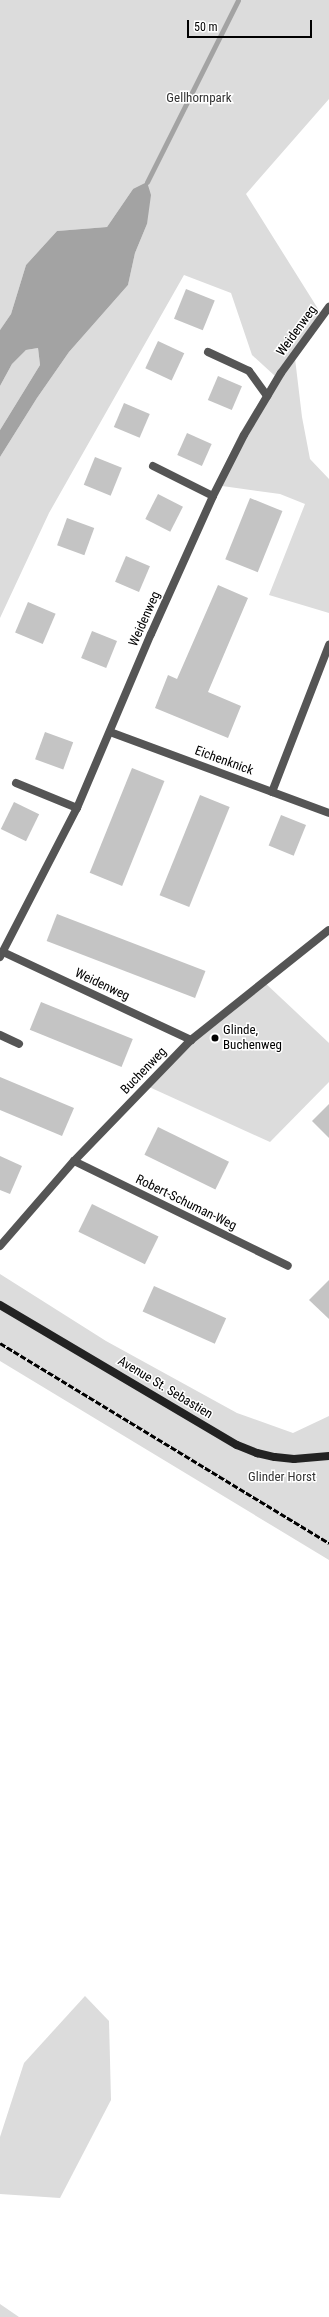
<!DOCTYPE html>
<html>
<head>
<meta charset="utf-8">
<style>
  body { margin:0 }
  #map { position:relative; width:329px; height:2317px; overflow:hidden; background:#fff; font-family:"Roboto Condensed",sans-serif }
  div>[style] { position:absolute }
  [style*='--x'] { left:calc(var(--x)*1px); top:calc(var(--y)*1px); width:calc(var(--w)*1px); rotate:calc(var(--a)*1deg) }
  .green>* { inset:0; background:#dcdcdc }
  .water>* { inset:0; background:#a3a3a3 }
  .stream>* { height:5px; margin:-2.5px; padding:0 2.5px; transform-origin:2.5px; border-radius:2.5px; background:#a3a3a3 }
  .building>* { inset:0; background:#c4c4c4; transform-origin:0 0 }
  .service>* { height:8px; margin:-4px; padding:0 4px; transform-origin:4px; border-radius:4px; background:#555 }
  .minor>* { height:8px; margin:-4px; padding:0 4px; transform-origin:4px; border-radius:4px; background:#555 }
  .secondary>* { height:8px; margin:-4px; padding:0 4px; transform-origin:4px; border-radius:4px; background:#222 }
  .rail>* { height:3px; margin-top:-1.5px; transform-origin:0; background:repeating-linear-gradient(90deg,#000 0 6px,transparent 0 8px) }
  .dots>* { width:11px; height:11px; translate:-50% -50%; box-sizing:border-box; border:2px solid #fff; border-radius:50% }
  span { translate:-50% -50%; white-space:nowrap; text-align:center; line-height:1.15; -webkit-text-stroke:3px #fff; paint-order:stroke }
  .park-label { font-size:13px; color:#333 }
  .street-label { font-size:13px; color:#000 }
  .poi-label { font-size:13px; color:#000 }
  .left { translate:0 -50%; text-align:left }
  .scale { position:absolute; left:187px; top:20px; width:125px; height:18px; box-sizing:border-box; border:2px solid #000; border-top:0; padding-left:5px; font-size:12px; line-height:14px; white-space:nowrap; color:#000; -webkit-text-stroke:3px #fff; paint-order:stroke }
</style>
</head>
<body>
<div id="map">
  <div class="green">
    <i style="clip-path:polygon(0 0,329px 0,329px 99px,246px 194px,320px 312px,294px 350px,302px 417px,310px 459px,329px 479px,329px 613px,269px 595px,305px 504px,280px 494px,215px 485px,239px 435px,275px 376px,252px 355px,231px 293px,184px 275px,49px 513px,0 618px,0 457px,37px 398px,69px 352px,128px 285px,135px 253px,147px 224px,133px 189px,107px 227px,57px 231px,26px 265px,11px 314px,0 330px)"></i>
    <i style="clip-path:polygon(38px 348px,40px 365px,0 430px,0 386px,12px 364px,26px 350px)"></i>
    <i style="clip-path:polygon(263px 981px,329px 1043px,329px 1082px,270px 1142px,147px 1086px,191px 1040px)"></i>
    <i style="clip-path:polygon(0 1274px,106px 1341px,237px 1413px,293px 1433px,329px 1416px,329px 1560px,0 1361px)"></i>
    <i style="clip-path:polygon(85px 1996px,109px 2021px,111px 2100px,60px 2198px,0 2194px,0 2137px,24px 2063px)"></i>
    <i style="clip-path:polygon(0 2304px,19px 2317px,0 2317px)"></i>
  </div>
  <div class="water">
    <i style="clip-path:polygon(147px 182px,151px 195px,147px 224px,135px 253px,128px 285px,69px 352px,37px 398px,0 457px,0 430px,40px 365px,38px 348px,26px 350px,12px 364px,0 386px,0 330px,11px 314px,26px 265px,57px 231px,107px 227px,133px 189px)"></i>
  </div>
  <div class="stream">
    <i style="--x:147;--y:182;--w:203;--a:-63.4"></i>
  </div>
  <div class="building">
    <i style="left:186px;top:289px;width:31px;height:32px;rotate:22deg"></i>
    <i style="left:158px;top:341px;width:29px;height:30px;rotate:25deg"></i>
    <i style="left:218px;top:376px;width:26px;height:26px;rotate:23deg"></i>
    <i style="left:124px;top:403px;width:28px;height:26px;rotate:23deg"></i>
    <i style="left:187px;top:433px;width:27px;height:24px;rotate:24deg"></i>
    <i style="left:95px;top:457px;width:29px;height:30px;rotate:22deg"></i>
    <i style="left:158px;top:494px;width:28px;height:28px;rotate:27deg"></i>
    <i style="left:250px;top:498px;width:35px;height:66px;rotate:22deg"></i>
    <i style="left:67px;top:518px;width:29px;height:29px;rotate:20deg"></i>
    <i style="left:126px;top:556px;width:26px;height:28px;rotate:23deg"></i>
    <i style="clip-path:polygon(218px 585px,248px 598px,208px 692px,241px 706px,228px 738px,155px 708px,168px 675px,177px 679px)"></i>
    <i style="left:28px;top:602px;width:30px;height:33px;rotate:23deg"></i>
    <i style="left:92px;top:631px;width:27px;height:29px;rotate:22deg"></i>
    <i style="left:45px;top:732px;width:30px;height:29px;rotate:20deg"></i>
    <i style="left:132px;top:768px;width:35px;height:113px;rotate:22deg"></i>
    <i style="left:200px;top:795px;width:32px;height:108px;rotate:22deg"></i>
    <i style="left:14px;top:802px;width:28px;height:30px;rotate:26deg"></i>
    <i style="left:281px;top:815px;width:27px;height:33px;rotate:22deg"></i>
    <i style="left:57px;top:914px;width:159px;height:29px;rotate:21deg"></i>
    <i style="left:41px;top:1002px;width:99px;height:30px;rotate:22deg"></i>
    <i style="clip-path:polygon(0 1077px,74px 1108px,62px 1136px,0 1110px)"></i>
    <i style="clip-path:polygon(329px 1104px,329px 1138px,312px 1121px)"></i>
    <i style="left:158px;top:1127px;width:79px;height:31px;rotate:26deg"></i>
    <i style="clip-path:polygon(0 1156px,22px 1166px,10px 1194px,0 1190px)"></i>
    <i style="left:92px;top:1204px;width:74px;height:31px;rotate:26deg"></i>
    <i style="clip-path:polygon(329px 1280px,329px 1319px,309px 1300px)"></i>
    <i style="left:154px;top:1286px;width:79px;height:28px;rotate:24deg"></i>
  </div>
  <div class="service">
    <i style="--x:208;--y:352;--w:45;--a:24.9"></i>
    <i style="--x:249;--y:371;--w:31;--a:54"></i>
    <i style="--x:153;--y:466;--w:67;--a:26.6"></i>
    <i style="--x:16;--y:783;--w:66;--a:22.3"></i>
    <i style="--x:272;--y:792;--w:158;--a:-68.8"></i>
    <i style="--x:0;--y:1035;--w:21;--a:25"></i>
  </div>
  <div class="minor">
    <i style="--x:110;--y:732;--w:233;--a:20.3"></i>
    <i style="--x:3;--y:952;--w:208;--a:25.1"></i>
    <i style="--x:0;--y:957;--w:168;--a:-62.7"></i>
    <i style="--x:77;--y:808;--w:189;--a:-67"></i>
    <i style="--x:151;--y:634;--w:151;--a:-65.8"></i>
    <i style="--x:213;--y:496;--w:68;--a:-63.1"></i>
    <i style="--x:244;--y:435;--w:72;--a:-59.2"></i>
    <i style="--x:281;--y:373;--w:82;--a:-54"></i>
    <i style="--x:74;--y:1161;--w:238;--a:26.1"></i>
    <i style="--x:0;--y:1246;--w:113;--a:-49"></i>
    <i style="--x:74;--y:1161;--w:168;--a:-46"></i>
    <i style="--x:191;--y:1040;--w:176;--a:-38.6"></i>
  </div>
  <div class="secondary">
    <i style="--x:0;--y:1305;--w:275;--a:30.6"></i>
    <i style="--x:237;--y:1445;--w:22;--a:22"></i>
    <i style="--x:257;--y:1453;--w:18;--a:13"></i>
    <i style="--x:275;--y:1457;--w:19;--a:6"></i>
    <i style="--x:294;--y:1459;--w:35;--a:-5"></i>
  </div>
  <div class="rail">
    <i style="--x:0;--y:1343;--w:385;--a:31.3"></i>
  </div>
  <div class="dots">
    <i style="left:215px;top:1038px;background:#000"></i>
  </div>
  <div class="park-label">
    <span style="left:199px;top:98px">Gellhornpark</span>
    <span style="left:282px;top:1477px">Glinder Horst</span>
  </div>
  <div class="street-label">
    <span style="left:297px;top:331px;rotate:-54deg">Weidenweg</span>
    <span style="left:145px;top:619px;rotate:-66deg">Weidenweg</span>
    <span style="left:224px;top:761px;rotate:20deg">Eichenknick</span>
    <span style="left:102px;top:985px;rotate:25deg">Weidenweg</span>
    <span style="left:144px;top:1071px;rotate:-46deg">Buchenweg</span>
    <span style="left:186px;top:1203px;rotate:26deg">Robert-Schuman-Weg</span>
    <span style="left:165px;top:1388px;rotate:31deg">Avenue St. Sebastien</span>
  </div>
  <div class="poi-label">
    <span class="left" style="left:223px;top:1038px">Glinde,<br>Buchenweg</span>
  </div>
  <div class="scale">50 m</div>
</div>
</body>
</html>
